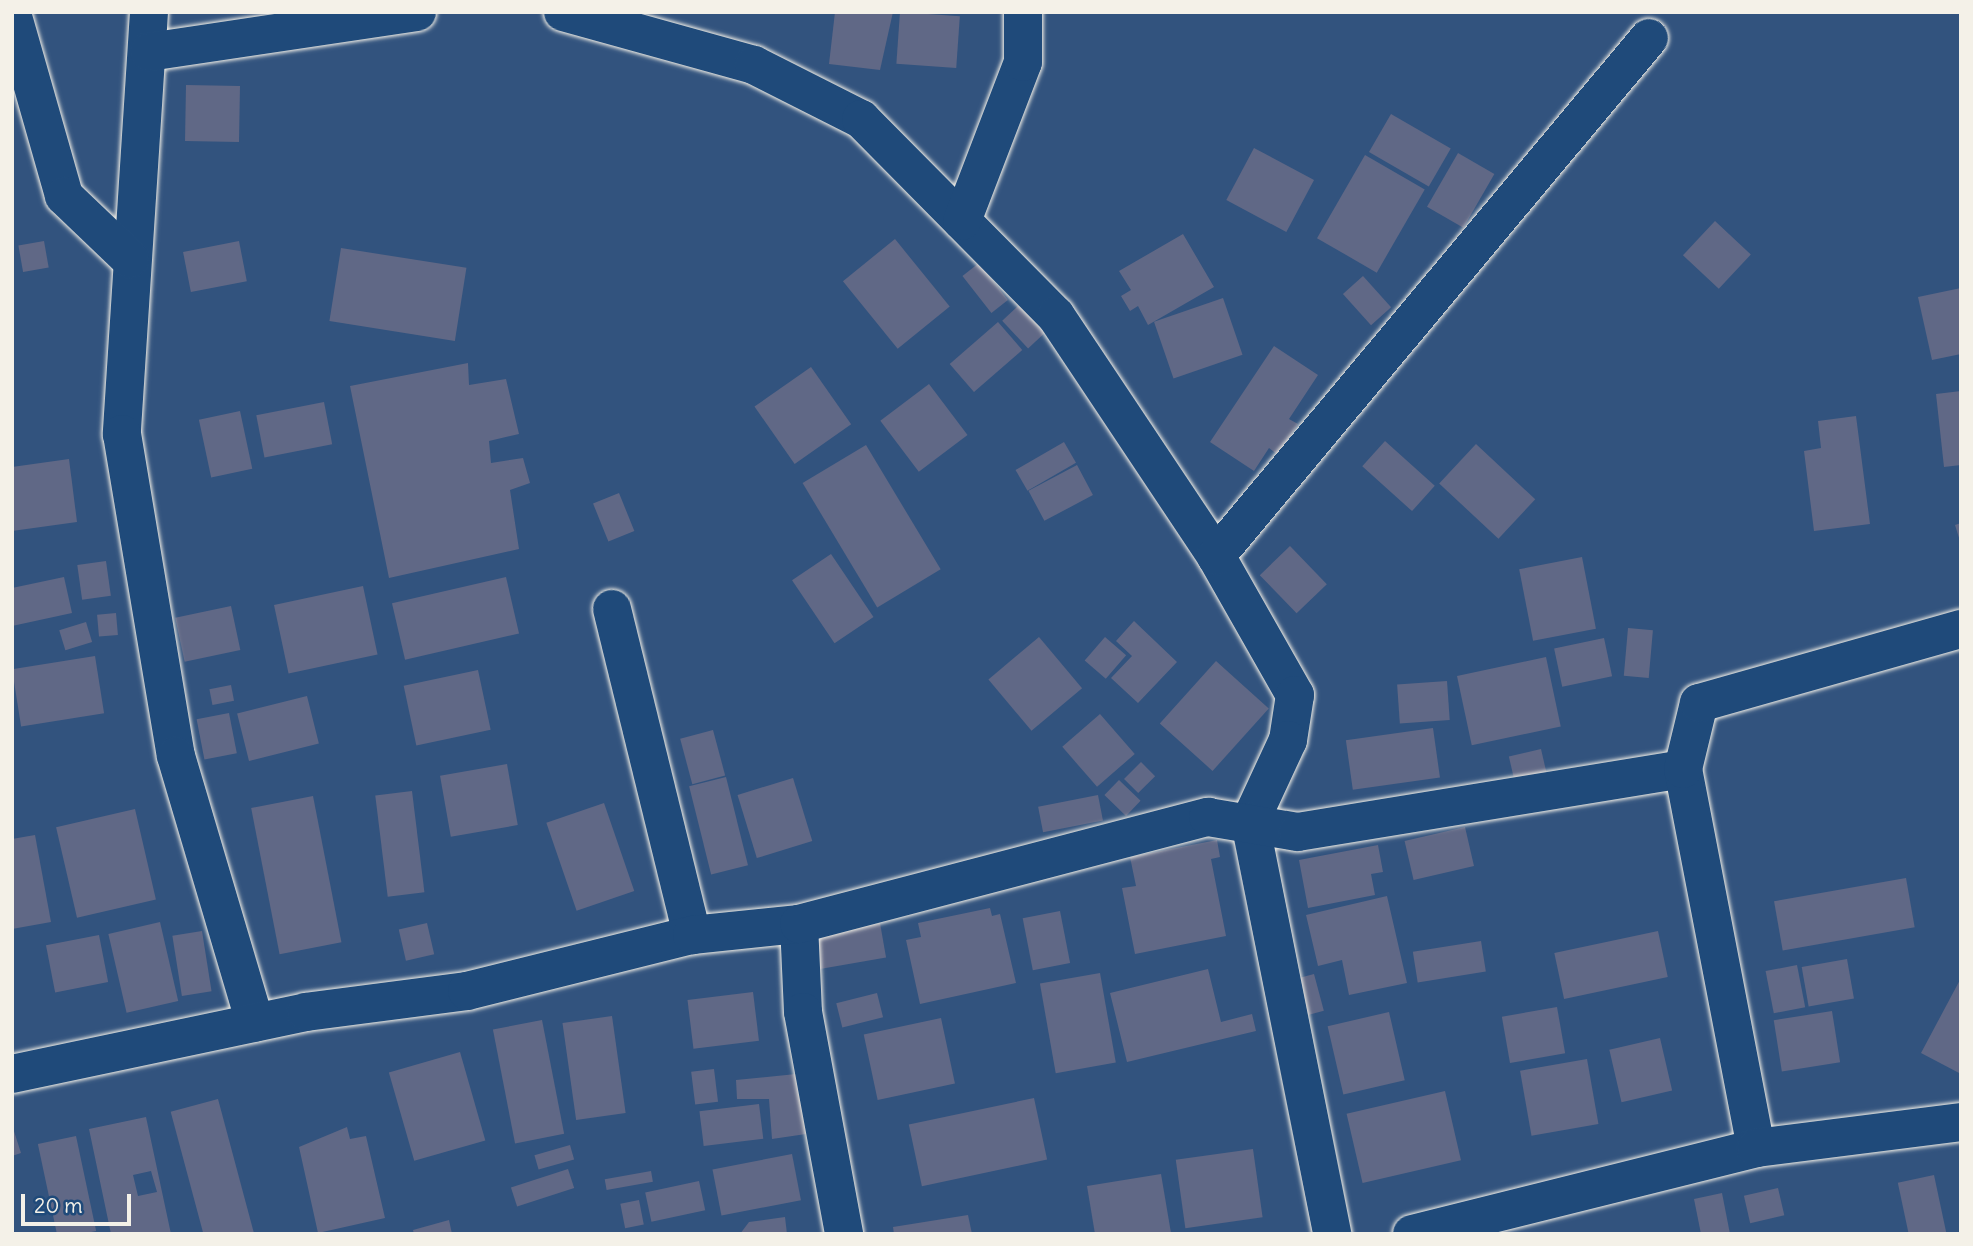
<!DOCTYPE html>
<html>
<head>
<meta charset="utf-8">
<style>
  body { margin:0 }
  #map { position:relative; width:1973px; height:1246px; overflow:hidden; background:#32537e; font-family:Delius,sans-serif }
  div>[style] { position:absolute }
  [style*='--x'] { left:calc(var(--x)*1px); top:calc(var(--y)*1px); width:calc(var(--w)*1px); rotate:calc(var(--a)*1deg) }
  .building>* { inset:0; background:#606886; transform-origin:0 0 }
  .roads { filter:drop-shadow(0 0 2px #f4f1e8) drop-shadow(0 0 2px #f4f1e8) }
  .street>* { height:38px; margin:-19px; padding:0 19px; transform-origin:19px; border-radius:19px; background:#1f4a7a }
  span { translate:-50% -50%; white-space:nowrap; text-align:center; line-height:1.15; -webkit-text-stroke:6px #1f4a7a; paint-order:stroke }
  .frame { position:absolute; inset:0; border:14px solid #f4f1e8; pointer-events:none }
  .scale { position:absolute; left:21px; top:1194px; width:110px; height:32px; box-sizing:border-box; border:4px solid #f4f1e8; border-top:0; padding-left:9px; font-size:21px; line-height:24px; white-space:nowrap; color:#f4f1e8; -webkit-text-stroke:5px #1f4a7a; paint-order:stroke }
</style>
</head>
<body>
<div id="map">
  <div class="building">
    <i style="clip-path:polygon(835px 12px,893px 12px,880px 70px,829px 64px)"></i>
    <i style="left:900px;top:12px;width:60px;height:52px;rotate:4deg"></i>
    <i style="left:186px;top:85px;width:54px;height:56px;rotate:1deg"></i>
    <i style="left:1391px;top:114px;width:69px;height:44px;rotate:30deg"></i>
    <i style="left:1254px;top:148px;width:68px;height:59px;rotate:28deg"></i>
    <i style="left:1458px;top:153px;width:42px;height:62px;rotate:30deg"></i>
    <i style="left:1365px;top:155px;width:69px;height:96px;rotate:30deg"></i>
    <i style="left:1715px;top:221px;width:49px;height:47px;rotate:43deg"></i>
    <i style="clip-path:polygon(1183px 234px,1214px 287px,1148px 325px,1138px 306px,1130px 311px,1121px 296px,1131px 290px,1119px 271px)"></i>
    <i style="left:895px;top:239px;width:87px;height:67px;rotate:51deg"></i>
    <i style="left:44px;top:241px;width:27px;height:26px;rotate:80deg"></i>
    <i style="left:239px;top:241px;width:41px;height:57px;rotate:79deg"></i>
    <i style="left:341px;top:248px;width:127px;height:74px;rotate:9deg"></i>
    <i style="left:979px;top:263px;width:47px;height:21px;rotate:52deg"></i>
    <i style="left:1363px;top:276px;width:42px;height:27px;rotate:48deg"></i>
    <i style="clip-path:polygon(1961px 288px,1961px 354px,1932px 360px,1918px 297px)"></i>
    <i style="left:1223px;top:298px;width:60px;height:73px;rotate:71deg"></i>
    <i style="left:1019px;top:305px;width:38px;height:23px;rotate:47deg"></i>
    <i style="left:998px;top:322px;width:37px;height:64px;rotate:49deg"></i>
    <i style="clip-path:polygon(1274px 346px,1318px 375px,1289px 419px,1298px 424px,1278px 455px,1269px 448px,1254px 471px,1210px 442px)"></i>
    <i style="clip-path:polygon(468px 363px,469px 385px,506px 379px,519px 434px,489px 441px,491px 463px,523px 458px,530px 483px,510px 490px,519px 549px,389px 578px,350px 386px)"></i>
    <i style="left:811px;top:367px;width:70px;height:69px;rotate:55deg"></i>
    <i style="left:929px;top:384px;width:64px;height:61px;rotate:53deg"></i>
    <i style="clip-path:polygon(1961px 391px,1961px 465px,1944px 467px,1936px 394px)"></i>
    <i style="left:324px;top:402px;width:43px;height:69px;rotate:79deg"></i>
    <i style="left:240px;top:411px;width:59px;height:42px;rotate:78deg"></i>
    <i style="clip-path:polygon(1856px 416px,1870px 524px,1814px 531px,1804px 451px,1821px 448px,1818px 421px)"></i>
    <i style="left:1385px;top:441px;width:67px;height:34px;rotate:42deg"></i>
    <i style="left:1064px;top:442px;width:24px;height:56px;rotate:60deg"></i>
    <i style="left:1476px;top:444px;width:81px;height:54px;rotate:43deg"></i>
    <i style="left:866px;top:445px;width:145px;height:74px;rotate:59deg"></i>
    <i style="clip-path:polygon(69px 459px,77px 522px,12px 531px,12px 467px)"></i>
    <i style="left:1077px;top:465px;width:34px;height:55px;rotate:62deg"></i>
    <i style="left:619px;top:493px;width:41px;height:28px;rotate:68deg"></i>
    <i style="clip-path:polygon(1961px 523px,1961px 541px,1960px 541px,1955px 525px)"></i>
    <i style="left:1290px;top:546px;width:53px;height:42px;rotate:46deg"></i>
    <i style="left:831px;top:554px;width:76px;height:47px;rotate:56deg"></i>
    <i style="left:1582px;top:557px;width:73px;height:64px;rotate:79deg"></i>
    <i style="left:106px;top:561px;width:35px;height:29px;rotate:82deg"></i>
    <i style="clip-path:polygon(64px 577px,72px 613px,12px 626px,12px 588px)"></i>
    <i style="left:506px;top:577px;width:58px;height:117px;rotate:77deg"></i>
    <i style="left:363px;top:586px;width:70px;height:91px;rotate:78deg"></i>
    <i style="left:231px;top:606px;width:45px;height:57px;rotate:78deg"></i>
    <i style="left:116px;top:613px;width:22px;height:19px;rotate:85deg"></i>
    <i style="clip-path:polygon(1134px 621px,1177px 662px,1138px 703px,1111px 678px,1132px 656px,1116px 641px)"></i>
    <i style="left:86px;top:622px;width:21px;height:28px;rotate:73deg"></i>
    <i style="left:1628px;top:628px;width:25px;height:48px;rotate:5deg"></i>
    <i style="left:1039px;top:637px;width:67px;height:66px;rotate:50deg"></i>
    <i style="left:1105px;top:637px;width:28px;height:31px;rotate:41deg"></i>
    <i style="left:1604px;top:638px;width:39px;height:51px;rotate:78deg"></i>
    <i style="left:95px;top:656px;width:58px;height:84px;rotate:81deg"></i>
    <i style="left:1546px;top:657px;width:71px;height:91px;rotate:78deg"></i>
    <i style="left:1216px;top:661px;width:71px;height:84px;rotate:42deg"></i>
    <i style="left:478px;top:670px;width:61px;height:76px;rotate:78deg"></i>
    <i style="left:1447px;top:681px;width:39px;height:50px;rotate:86deg"></i>
    <i style="left:231px;top:685px;width:16px;height:22px;rotate:79deg"></i>
    <i style="left:307px;top:696px;width:49px;height:72px;rotate:76deg"></i>
    <i style="left:229px;top:713px;width:41px;height:33px;rotate:79deg"></i>
    <i style="left:1100px;top:714px;width:53px;height:50px;rotate:49deg"></i>
    <i style="left:1433px;top:728px;width:50px;height:88px;rotate:82deg"></i>
    <i style="left:713px;top:730px;width:47px;height:34px;rotate:75deg"></i>
    <i style="left:1541px;top:749px;width:26px;height:33px;rotate:77deg"></i>
    <i style="left:1141px;top:762px;width:20px;height:24px;rotate:45deg"></i>
    <i style="left:507px;top:764px;width:62px;height:68px;rotate:80deg"></i>
    <i style="left:726px;top:777px;width:91px;height:38px;rotate:76deg"></i>
    <i style="left:793px;top:778px;width:66px;height:58px;rotate:73deg"></i>
    <i style="left:1119px;top:780px;width:30px;height:21px;rotate:44deg"></i>
    <i style="left:412px;top:791px;width:102px;height:37px;rotate:83deg"></i>
    <i style="left:1098px;top:795px;width:26px;height:61px;rotate:79deg"></i>
    <i style="left:313px;top:796px;width:149px;height:63px;rotate:79deg"></i>
    <i style="left:604px;top:803px;width:93px;height:61px;rotate:71deg"></i>
    <i style="left:135px;top:809px;width:93px;height:81px;rotate:77deg"></i>
    <i style="left:1465px;top:827px;width:40px;height:62px;rotate:77deg"></i>
    <i style="clip-path:polygon(35px 835px,51px 922px,12px 929px,12px 839px)"></i>
    <i style="clip-path:polygon(1217px 840px,1220px 857px,1211px 859px,1226px 936px,1135px 954px,1122px 888px,1136px 886px,1130px 857px)"></i>
    <i style="clip-path:polygon(1378px 845px,1383px 872px,1371px 874px,1375px 895px,1308px 908px,1299px 860px)"></i>
    <i style="left:1906px;top:878px;width:50px;height:134px;rotate:80deg"></i>
    <i style="clip-path:polygon(1387px 896px,1407px 983px,1349px 995px,1342px 960px,1318px 966px,1306px 915px)"></i>
    <i style="clip-path:polygon(990px 908px,992px 916px,1000px 914px,1016px 983px,920px 1004px,906px 940px,921px 937px,918px 923px)"></i>
    <i style="left:1060px;top:911px;width:53px;height:38px;rotate:79deg"></i>
    <i style="left:160px;top:922px;width:81px;height:53px;rotate:77deg"></i>
    <i style="left:427px;top:923px;width:32px;height:29px;rotate:77deg"></i>
    <i style="left:880px;top:923px;width:35px;height:70px;rotate:80deg"></i>
    <i style="left:202px;top:931px;width:61px;height:30px;rotate:81deg"></i>
    <i style="left:1658px;top:931px;width:47px;height:106px;rotate:78deg"></i>
    <i style="left:99px;top:935px;width:48px;height:54px;rotate:79deg"></i>
    <i style="left:1481px;top:941px;width:31px;height:69px;rotate:81deg"></i>
    <i style="left:1847px;top:959px;width:40px;height:46px;rotate:80deg"></i>
    <i style="left:1797px;top:965px;width:43px;height:32px;rotate:79deg"></i>
    <i style="clip-path:polygon(1208px 969px,1221px 1022px,1252px 1014px,1256px 1031px,1127px 1062px,1110px 993px)"></i>
    <i style="left:1100px;top:973px;width:91px;height:61px;rotate:80deg"></i>
    <i style="left:1314px;top:974px;width:38px;height:26px;rotate:75deg"></i>
    <i style="clip-path:polygon(1961px 978px,1961px 1074px,1921px 1053px)"></i>
    <i style="left:753px;top:992px;width:49px;height:66px;rotate:83deg"></i>
    <i style="left:877px;top:993px;width:25px;height:42px;rotate:76deg"></i>
    <i style="left:1557px;top:1007px;width:47px;height:56px;rotate:80deg"></i>
    <i style="left:1832px;top:1011px;width:52px;height:59px;rotate:81deg"></i>
    <i style="left:1389px;top:1012px;width:70px;height:63px;rotate:77deg"></i>
    <i style="left:612px;top:1016px;width:98px;height:50px;rotate:82deg"></i>
    <i style="left:941px;top:1018px;width:67px;height:79px;rotate:78deg"></i>
    <i style="left:542px;top:1020px;width:116px;height:50px;rotate:79deg"></i>
    <i style="left:1660px;top:1038px;width:54px;height:52px;rotate:77deg"></i>
    <i style="left:460px;top:1052px;width:92px;height:74px;rotate:74deg"></i>
    <i style="left:1587px;top:1059px;width:66px;height:68px;rotate:80deg"></i>
    <i style="left:714px;top:1069px;width:33px;height:23px;rotate:83deg"></i>
    <i style="clip-path:polygon(796px 1074px,806px 1134px,772px 1139px,769px 1099px,737px 1099px,736px 1080px)"></i>
    <i style="left:1445px;top:1091px;width:71px;height:101px;rotate:77deg"></i>
    <i style="left:1034px;top:1098px;width:63px;height:128px;rotate:78deg"></i>
    <i style="left:218px;top:1099px;width:140px;height:49px;rotate:75deg"></i>
    <i style="left:759px;top:1104px;width:35px;height:60px;rotate:83deg"></i>
    <i style="clip-path:polygon(evenodd,146px 1117px,171px 1234px,111px 1234px,89px 1129px,146px 1117px,151px 1171px,157px 1192px,138px 1196px,133px 1175px,151px 1171px)"></i>
    <i style="clip-path:polygon(12px 1125px,21px 1153px,12px 1156px)"></i>
    <i style="clip-path:polygon(347px 1127px,350px 1139px,366px 1136px,385px 1218px,318px 1233px,299px 1147px)"></i>
    <i style="left:76px;top:1136px;width:97px;height:39px;rotate:78deg"></i>
    <i style="left:570px;top:1145px;width:15px;height:37px;rotate:74deg"></i>
    <i style="left:1253px;top:1149px;width:69px;height:78px;rotate:82deg"></i>
    <i style="left:792px;top:1154px;width:47px;height:81px;rotate:79deg"></i>
    <i style="left:568px;top:1169px;width:20px;height:60px;rotate:72deg"></i>
    <i style="left:651px;top:1171px;width:11px;height:47px;rotate:80deg"></i>
    <i style="clip-path:polygon(1161px 1174px,1171px 1233px,1095px 1234px,1087px 1186px)"></i>
    <i style="left:1934px;top:1175px;width:59px;height:37px;rotate:78deg"></i>
    <i style="left:699px;top:1181px;width:30px;height:55px;rotate:78deg"></i>
    <i style="left:1778px;top:1188px;width:28px;height:35px;rotate:77deg"></i>
    <i style="clip-path:polygon(1722px 1193px,1730px 1234px,1701px 1234px,1694px 1199px)"></i>
    <i style="left:639px;top:1200px;width:25px;height:19px;rotate:79deg"></i>
    <i style="clip-path:polygon(968px 1215px,972px 1234px,894px 1234px,893px 1227px)"></i>
    <i style="clip-path:polygon(785px 1217px,787px 1234px,740px 1234px,749px 1222px)"></i>
    <i style="clip-path:polygon(449px 1220px,452px 1234px,414px 1234px,413px 1230px)"></i>
  </div>
  <div class="roads">
    <div class="street">
      <i style="--x:149;--y:12;--w:423;--a:93.7"></i>
      <i style="--x:122;--y:434;--w:326;--a:80.5"></i>
      <i style="--x:176;--y:756;--w:278;--a:73.5"></i>
      <i style="--x:563;--y:12;--w:198;--a:15.5"></i>
      <i style="--x:754;--y:65;--w:120;--a:26.8"></i>
      <i style="--x:861;--y:119;--w:277;--a:45.3"></i>
      <i style="--x:1056;--y:316;--w:288;--a:56.3"></i>
      <i style="--x:1216;--y:556;--w:160;--a:60.4"></i>
      <i style="--x:1295;--y:695;--w:46;--a:98.8"></i>
      <i style="--x:1288;--y:740;--w:90;--a:114.9"></i>
      <i style="--x:1250;--y:822;--w:420;--a:78.7"></i>
      <i style="--x:12;--y:13;--w:190;--a:74.1"></i>
      <i style="--x:64;--y:196;--w:91;--a:43.7"></i>
      <i style="--x:149;--y:52;--w:271;--a:-8.5"></i>
      <i style="--x:962;--y:221;--w:170;--a:-69"></i>
      <i style="--x:1023;--y:62;--w:50;--a:-90"></i>
      <i style="--x:1216;--y:556;--w:675;--a:-50.11"></i>
      <i style="--x:612;--y:609;--w:336;--a:76.2"></i>
      <i style="--x:799;--y:924;--w:88;--a:87.4"></i>
      <i style="--x:803;--y:1012;--w:226;--a:79.5"></i>
      <i style="--x:12;--y:1074;--w:300;--a:-11.9"></i>
      <i style="--x:306;--y:1012;--w:162;--a:-7.4"></i>
      <i style="--x:467;--y:991;--w:232;--a:-14"></i>
      <i style="--x:692;--y:935;--w:108;--a:-5.9"></i>
      <i style="--x:799;--y:924;--w:423;--a:-14.7"></i>
      <i style="--x:1208;--y:817;--w:91;--a:9.5"></i>
      <i style="--x:1298;--y:832;--w:390;--a:-9.3"></i>
      <i style="--x:1756;--y:1148;--w:386;--a:-100.9"></i>
      <i style="--x:1683;--y:769;--w:68;--a:-76.4"></i>
      <i style="--x:1699;--y:703;--w:272;--a:-15.8"></i>
      <i style="--x:1412;--y:1234;--w:355;--a:-14"></i>
      <i style="--x:1756;--y:1148;--w:207;--a:-7.2"></i>
    </div>
  </div>
  <div class="frame"></div>
  <div class="scale">20 m</div>
</div>
</body>
</html>
